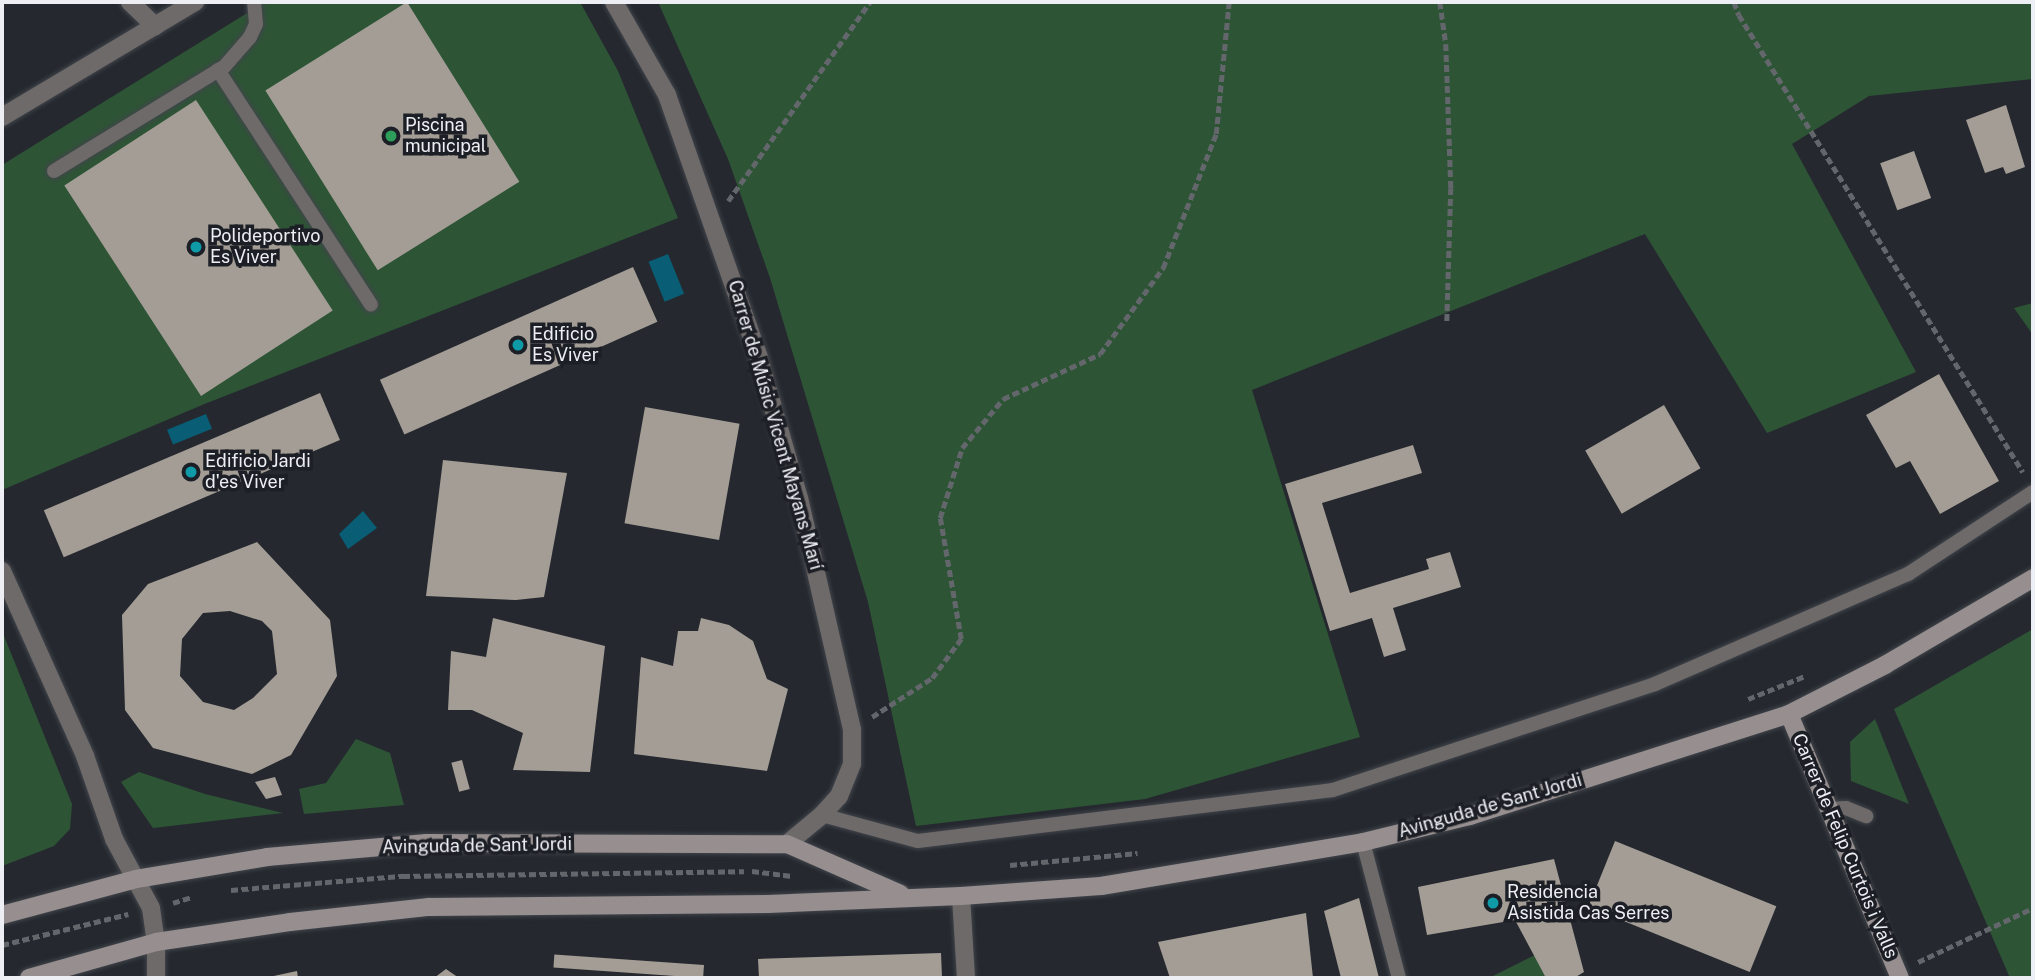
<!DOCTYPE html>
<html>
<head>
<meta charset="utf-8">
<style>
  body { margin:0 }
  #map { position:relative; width:2035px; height:980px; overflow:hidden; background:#25292f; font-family:"Public Sans",sans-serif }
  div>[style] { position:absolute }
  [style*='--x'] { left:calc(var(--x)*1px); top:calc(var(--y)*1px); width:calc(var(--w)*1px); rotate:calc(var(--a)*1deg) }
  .green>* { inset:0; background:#2e5436 }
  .water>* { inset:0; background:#095d75; transform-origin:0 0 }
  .building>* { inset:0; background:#a49d96; transform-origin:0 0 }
  .path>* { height:4.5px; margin-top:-2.25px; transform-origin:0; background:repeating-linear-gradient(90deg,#63676c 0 7px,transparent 0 10.5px) }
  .roads { filter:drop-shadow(0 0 2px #41454b) drop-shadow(0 0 2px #41454b) }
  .lane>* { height:14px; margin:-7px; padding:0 7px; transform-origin:7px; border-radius:7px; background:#6f6a6a }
  .street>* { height:18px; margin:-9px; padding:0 9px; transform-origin:9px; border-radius:9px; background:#6f6a6a }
  .secondary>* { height:18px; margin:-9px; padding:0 9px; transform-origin:9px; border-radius:9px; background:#978f8f }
  .dots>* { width:19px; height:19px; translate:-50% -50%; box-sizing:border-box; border:4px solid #1c1f25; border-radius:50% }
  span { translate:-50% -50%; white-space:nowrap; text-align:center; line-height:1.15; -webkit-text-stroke:7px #1c1f25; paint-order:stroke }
  .poi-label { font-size:18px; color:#edeff4 }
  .left { translate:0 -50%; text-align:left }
  .street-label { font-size:18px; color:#edeff4 }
  .frame { position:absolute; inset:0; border:4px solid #edeff4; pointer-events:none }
</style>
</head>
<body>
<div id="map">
  <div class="green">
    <i style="clip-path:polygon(265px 2px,580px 2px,618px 71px,678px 218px,202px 405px,2px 490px,2px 165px)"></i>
    <i style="clip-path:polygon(658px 2px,2033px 2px,2033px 79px,1869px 96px,1792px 144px,1916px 372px,1767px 433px,1645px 234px,1252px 390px,1360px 737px,1145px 799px,916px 826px,868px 602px,770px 278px,728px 159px)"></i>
    <i style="clip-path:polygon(2033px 303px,2033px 335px,2014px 308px)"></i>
    <i style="clip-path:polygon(2033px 629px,2033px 978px,2010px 978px,1894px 709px)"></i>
    <i style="clip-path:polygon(2px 631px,72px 804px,70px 829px,54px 846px,2px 866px)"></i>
    <i style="clip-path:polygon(1875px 719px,1909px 804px,1851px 781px,1850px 742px)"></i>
    <i style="clip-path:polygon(356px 739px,390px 753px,404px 805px,304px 814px,299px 789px,326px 783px)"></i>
    <i style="clip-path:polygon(139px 772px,205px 794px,283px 813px,153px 828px,121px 782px)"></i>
    <i style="clip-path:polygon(1549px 948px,1565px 978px,1489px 978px)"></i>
  </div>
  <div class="water">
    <i style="left:668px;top:254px;width:43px;height:21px;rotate:68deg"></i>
    <i style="left:206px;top:414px;width:16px;height:42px;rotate:68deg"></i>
    <i style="clip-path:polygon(363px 511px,377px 528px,348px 549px,339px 534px)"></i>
  </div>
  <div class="building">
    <i style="left:407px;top:2px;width:212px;height:167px;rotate:58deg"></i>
    <i style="left:196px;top:100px;width:251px;height:157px;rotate:57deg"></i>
    <i style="clip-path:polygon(2006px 105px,2025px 167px,2006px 174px,2003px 167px,1985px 173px,1966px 120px)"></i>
    <i style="left:1914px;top:151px;width:50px;height:36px;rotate:70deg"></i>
    <i style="left:633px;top:267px;width:60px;height:277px;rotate:66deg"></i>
    <i style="clip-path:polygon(1939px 374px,1999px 481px,1940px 514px,1910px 461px,1896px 468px,1866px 415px)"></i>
    <i style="left:320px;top:393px;width:51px;height:300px;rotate:67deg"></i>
    <i style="left:1664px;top:405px;width:73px;height:91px;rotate:60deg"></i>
    <i style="left:645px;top:407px;width:96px;height:118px;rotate:10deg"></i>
    <i style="clip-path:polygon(1413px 445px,1422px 473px,1322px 503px,1350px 593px,1429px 569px,1426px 559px,1450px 552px,1461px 587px,1393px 608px,1406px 650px,1384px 657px,1372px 618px,1330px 631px,1285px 484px)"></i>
    <i style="clip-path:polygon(443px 460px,567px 473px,544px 597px,516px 600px,426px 596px)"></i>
    <i style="clip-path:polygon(evenodd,257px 542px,330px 620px,337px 676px,291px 755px,252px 774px,153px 748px,125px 710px,122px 615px,148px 584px,257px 542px,230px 611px,262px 621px,272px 631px,277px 674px,253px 698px,234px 710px,203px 702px,180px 676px,182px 639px,203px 613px,230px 611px)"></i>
    <i style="clip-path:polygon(493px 618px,605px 646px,590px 772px,513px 770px,523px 733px,472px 710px,448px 710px,451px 651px,486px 657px)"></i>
    <i style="clip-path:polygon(701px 618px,729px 625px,753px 641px,767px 679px,788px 689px,767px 771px,634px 754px,641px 657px,673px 666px,678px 631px,698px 631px)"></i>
    <i style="left:462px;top:760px;width:30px;height:11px;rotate:75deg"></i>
    <i style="clip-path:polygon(275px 777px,282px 795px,266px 799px,255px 782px)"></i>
    <i style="left:1615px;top:841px;width:174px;height:71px;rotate:22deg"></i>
    <i style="clip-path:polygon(1554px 859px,1584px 972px,1574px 978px,1546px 978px,1515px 920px,1427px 935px,1418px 887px)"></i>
    <i style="clip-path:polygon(1359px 898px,1379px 978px,1341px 978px,1324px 911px)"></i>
    <i style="clip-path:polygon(1306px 913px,1313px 978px,1170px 978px,1158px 942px)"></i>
    <i style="clip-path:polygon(941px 953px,942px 978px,759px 978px,758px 959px)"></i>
    <i style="left:704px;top:965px;width:13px;height:150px;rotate:94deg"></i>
    <i style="clip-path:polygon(446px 969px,459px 978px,434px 978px)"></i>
    <i style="clip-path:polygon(297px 971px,298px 978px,269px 978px,269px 977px)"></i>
  </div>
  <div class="path">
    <i style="--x:1440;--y:2;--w:42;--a:81.9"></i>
    <i style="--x:1446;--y:44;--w:144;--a:88"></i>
    <i style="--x:1451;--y:188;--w:134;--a:91.7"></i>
    <i style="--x:1734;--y:2;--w:14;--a:69"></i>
    <i style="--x:1739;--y:15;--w:538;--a:58.14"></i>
    <i style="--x:728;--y:201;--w:244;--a:-54.5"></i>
    <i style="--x:1748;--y:699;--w:61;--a:-22"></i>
    <i style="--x:872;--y:717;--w:72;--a:-33"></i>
    <i style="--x:932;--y:678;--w:49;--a:-53.4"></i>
    <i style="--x:961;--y:639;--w:123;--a:-99.8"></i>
    <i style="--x:940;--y:518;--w:73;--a:-72.6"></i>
    <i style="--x:962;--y:448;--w:64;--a:-50.1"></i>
    <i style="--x:1003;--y:399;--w:107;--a:-24.9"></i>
    <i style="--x:1100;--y:354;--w:107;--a:-53.8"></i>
    <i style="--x:1163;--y:268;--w:144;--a:-68.4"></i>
    <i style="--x:1216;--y:134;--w:133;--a:-84.4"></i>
    <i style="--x:1010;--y:865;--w:128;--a:-5.4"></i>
    <i style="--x:752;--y:871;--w:40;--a:7.1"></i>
    <i style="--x:231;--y:890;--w:173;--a:-4.7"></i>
    <i style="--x:403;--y:876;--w:341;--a:-0.8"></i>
    <i style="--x:173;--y:903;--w:20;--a:-18"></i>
    <i style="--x:2;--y:945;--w:130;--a:-13.8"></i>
    <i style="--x:1918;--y:962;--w:127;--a:-25.2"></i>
  </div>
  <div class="roads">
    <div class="lane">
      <i style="--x:218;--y:70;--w:280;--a:56.9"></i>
      <i style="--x:54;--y:171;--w:199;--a:-31.5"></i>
      <i style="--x:224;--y:67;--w:40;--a:-49"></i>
      <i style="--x:250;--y:37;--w:14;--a:-65"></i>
      <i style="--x:256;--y:24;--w:22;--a:-95"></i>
      <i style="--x:1829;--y:809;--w:17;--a:-3"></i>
      <i style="--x:1846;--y:808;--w:22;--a:22"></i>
      <i style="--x:822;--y:815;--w:99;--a:15.2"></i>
      <i style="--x:918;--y:841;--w:418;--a:-7"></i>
      <i style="--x:1333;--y:790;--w:339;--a:-18.2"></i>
      <i style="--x:1655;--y:684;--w:276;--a:-23.5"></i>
      <i style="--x:1908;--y:574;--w:149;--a:-33.3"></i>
      <i style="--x:1363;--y:842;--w:141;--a:75.2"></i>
    </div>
    <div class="street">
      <i style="--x:130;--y:2;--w:35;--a:44"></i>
      <i style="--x:614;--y:2;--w:107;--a:60.3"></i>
      <i style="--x:667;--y:95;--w:279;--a:70.7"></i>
      <i style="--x:759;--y:358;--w:146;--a:74.1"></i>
      <i style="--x:799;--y:498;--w:238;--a:77.1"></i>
      <i style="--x:852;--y:730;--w:34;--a:90"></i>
      <i style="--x:852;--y:764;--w:35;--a:112"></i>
      <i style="--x:839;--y:796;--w:25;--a:132"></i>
      <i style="--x:822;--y:815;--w:45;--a:140.4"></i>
      <i style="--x:2;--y:117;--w:225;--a:-30.8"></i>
      <i style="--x:2;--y:571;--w:203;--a:65.8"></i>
      <i style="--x:85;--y:756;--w:88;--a:70.7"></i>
      <i style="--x:114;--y:839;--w:78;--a:61.8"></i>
      <i style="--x:151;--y:908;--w:34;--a:82"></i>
      <i style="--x:156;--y:942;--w:36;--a:90"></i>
      <i style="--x:961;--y:896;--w:82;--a:86.5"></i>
    </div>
    <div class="secondary">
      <i style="--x:1789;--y:714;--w:286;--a:67.2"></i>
      <i style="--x:2;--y:915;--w:139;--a:-15"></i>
      <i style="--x:136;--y:879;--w:133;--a:-9.5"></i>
      <i style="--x:267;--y:857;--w:160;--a:-5"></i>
      <i style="--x:426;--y:843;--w:361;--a:0.2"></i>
      <i style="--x:787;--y:844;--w:124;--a:23.7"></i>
      <i style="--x:29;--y:978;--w:132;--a:-15.8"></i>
      <i style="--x:156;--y:942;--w:135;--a:-8.5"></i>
      <i style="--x:290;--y:922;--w:140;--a:-6.2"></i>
      <i style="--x:429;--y:907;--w:339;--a:-0.5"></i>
      <i style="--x:768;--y:904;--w:193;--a:-2.4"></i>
      <i style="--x:961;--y:896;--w:140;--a:-4.1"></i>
      <i style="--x:1101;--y:886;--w:266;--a:-9.5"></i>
      <i style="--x:1363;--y:842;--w:110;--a:-13.7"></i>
      <i style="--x:1470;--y:816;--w:335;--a:-17.7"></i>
      <i style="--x:1789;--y:714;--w:108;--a:-27"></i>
      <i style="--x:1885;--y:665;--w:172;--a:-30.4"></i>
    </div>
  </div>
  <div class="dots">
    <i style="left:391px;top:136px;background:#2e9e5b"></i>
    <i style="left:196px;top:247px;background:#0f9aa8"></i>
    <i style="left:518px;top:345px;background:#0f9aa8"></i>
    <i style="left:191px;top:472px;background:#0f9aa8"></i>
    <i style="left:1493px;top:903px;background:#0f9aa8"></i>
  </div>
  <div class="poi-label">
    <span class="left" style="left:405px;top:136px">Piscina<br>municipal</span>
    <span class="left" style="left:210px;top:247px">Polideportivo<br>Es Viver</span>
    <span class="left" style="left:532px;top:345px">Edificio<br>Es Viver</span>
    <span class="left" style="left:205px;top:472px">Edificio Jardi<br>d'es Viver</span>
    <span class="left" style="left:1507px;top:903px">Residencia<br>Asistida Cas Serres</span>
  </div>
  <div class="street-label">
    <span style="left:775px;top:425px;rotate:74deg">Carrer de Músic Vicent Mayans Marí</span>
    <span style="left:1490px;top:806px;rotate:-16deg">Avinguda de Sant Jordi</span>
    <span style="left:477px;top:846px;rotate:-1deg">Avinguda de Sant Jordi</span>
    <span style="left:1845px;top:846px;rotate:67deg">Carrer de Felip Curtois i Valls</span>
  </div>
  <div class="frame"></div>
</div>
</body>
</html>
